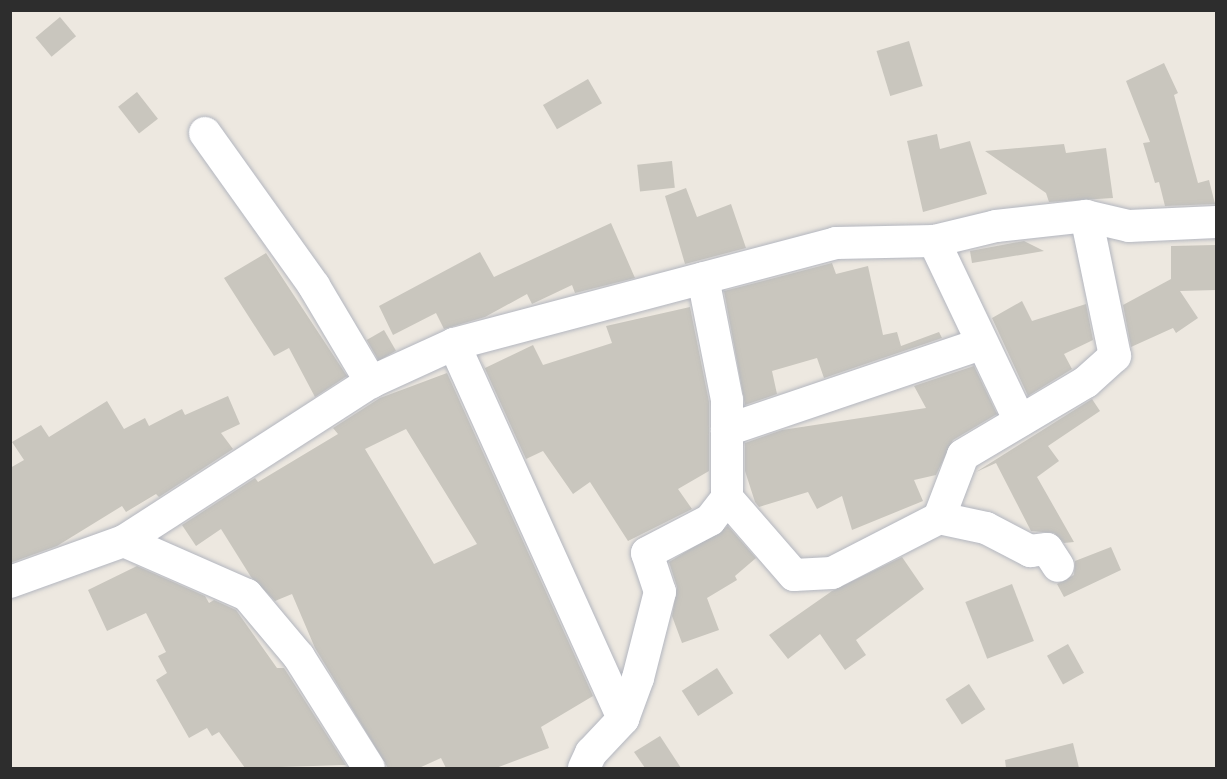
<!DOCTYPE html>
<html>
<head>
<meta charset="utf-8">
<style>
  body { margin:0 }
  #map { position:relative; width:1227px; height:779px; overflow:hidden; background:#ede8e0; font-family:"Public Sans",sans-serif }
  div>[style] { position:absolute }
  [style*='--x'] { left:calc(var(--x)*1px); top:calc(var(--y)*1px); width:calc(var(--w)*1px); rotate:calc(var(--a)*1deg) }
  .building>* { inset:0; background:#c9c6be; transform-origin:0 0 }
  .roads { filter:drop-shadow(0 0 2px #b3b6bf) drop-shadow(0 0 2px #b3b6bf) }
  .minor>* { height:32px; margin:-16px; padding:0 16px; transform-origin:16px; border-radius:16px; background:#fff }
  span { translate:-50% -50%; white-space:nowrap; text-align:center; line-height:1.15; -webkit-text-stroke:5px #fff; paint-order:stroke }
  .frame { position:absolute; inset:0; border:12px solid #2d2d2d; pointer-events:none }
</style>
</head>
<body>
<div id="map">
  <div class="building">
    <i style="left:60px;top:17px;width:25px;height:32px;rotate:50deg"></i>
    <i style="left:909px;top:41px;width:47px;height:34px;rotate:73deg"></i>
    <i style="clip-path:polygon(1164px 63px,1178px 93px,1174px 95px,1198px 183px,1209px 180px,1215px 204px,1165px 206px,1159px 182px,1155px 183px,1143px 143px,1150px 142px,1126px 81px)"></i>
    <i style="left:588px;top:79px;width:28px;height:52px;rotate:60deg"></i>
    <i style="left:137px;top:92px;width:34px;height:24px;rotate:52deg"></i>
    <i style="clip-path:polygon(937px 134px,940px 149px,970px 141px,987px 194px,923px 212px,907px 141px)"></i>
    <i style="clip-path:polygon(1064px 144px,1066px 153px,1106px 148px,1113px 198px,1049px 202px,1046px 193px,985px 151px)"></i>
    <i style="left:672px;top:161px;width:27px;height:35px;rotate:84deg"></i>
    <i style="clip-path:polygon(686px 188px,697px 217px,731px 204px,746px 248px,685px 264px,665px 196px)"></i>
    <i style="clip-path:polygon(611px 223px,635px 278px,575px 293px,572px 285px,532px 304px,527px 294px,485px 317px,444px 329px,436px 313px,393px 335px,379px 306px,480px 252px,494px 277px)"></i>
    <i style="clip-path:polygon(1024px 241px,1044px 251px,972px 263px,970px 251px)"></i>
    <i style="clip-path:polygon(1216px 245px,1216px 290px,1180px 291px,1198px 318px,1176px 333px,1173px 328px,1131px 347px,1123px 305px,1171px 279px,1171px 246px)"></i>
    <i style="clip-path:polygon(266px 253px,347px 376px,315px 397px,289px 348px,274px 356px,224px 278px)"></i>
    <i style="clip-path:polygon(832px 263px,836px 274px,868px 266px,883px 335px,897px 332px,901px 346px,939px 332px,942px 338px,824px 378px,817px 358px,772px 371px,777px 394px,745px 405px,724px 291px)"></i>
    <i style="clip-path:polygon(1022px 301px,1032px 321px,1086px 304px,1093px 340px,1064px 354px,1072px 369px,1028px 396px,992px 318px)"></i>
    <i style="clip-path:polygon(690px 307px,709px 402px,709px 471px,678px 489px,692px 509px,628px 541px,590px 482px,573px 494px,543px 451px,526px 459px,481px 360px,485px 368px,533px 345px,543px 365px,612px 343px,606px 326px)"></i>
    <i style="left:384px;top:330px;width:24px;height:20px;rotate:60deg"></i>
    <i style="clip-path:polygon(974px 366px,997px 414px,953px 440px,936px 475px,914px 480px,923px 501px,852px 530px,842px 496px,817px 509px,808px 492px,759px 507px,755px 502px,745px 471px,745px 443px,782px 430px,926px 408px,914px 386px)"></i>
    <i style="clip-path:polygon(evenodd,447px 373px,593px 696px,541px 727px,549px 748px,496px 768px,446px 768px,441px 758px,419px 768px,388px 768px,315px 648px,292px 594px,275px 601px,251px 577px,221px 529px,196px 546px,182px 525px,255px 478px,258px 482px,338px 434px,333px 428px,380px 398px,447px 373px,406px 429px,477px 544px,434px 564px,365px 449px,406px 429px)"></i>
    <i style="clip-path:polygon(228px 396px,240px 424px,221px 433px,233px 449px,159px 497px,156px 494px,126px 512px,122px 506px,57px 546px,10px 563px,10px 468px,24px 460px,12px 442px,41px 425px,49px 437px,107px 401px,124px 429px,145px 418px,149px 426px,182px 409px,185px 415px)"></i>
    <i style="clip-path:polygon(1092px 399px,1100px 411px,1048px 446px,1059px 461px,1037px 477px,1074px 542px,1064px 543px,1054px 533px,1031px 531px,996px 463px,976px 472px)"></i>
    <i style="clip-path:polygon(728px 526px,756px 558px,735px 576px,737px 580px,707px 598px,719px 630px,682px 643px,672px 616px,677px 587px,669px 562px)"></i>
    <i style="clip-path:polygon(1111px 547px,1121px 570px,1064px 597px,1057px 584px,1074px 575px,1075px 561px)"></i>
    <i style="clip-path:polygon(902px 557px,924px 589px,856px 640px,866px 655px,845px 670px,820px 634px,788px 659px,769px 635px,832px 591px)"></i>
    <i style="clip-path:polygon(137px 566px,205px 596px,209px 603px,214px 600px,236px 610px,277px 668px,284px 668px,346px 765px,245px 768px,219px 732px,212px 736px,207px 728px,189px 738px,156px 680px,167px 673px,158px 656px,166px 652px,146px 613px,107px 631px,88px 590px)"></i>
    <i style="left:1012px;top:584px;width:61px;height:50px;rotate:69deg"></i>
    <i style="left:1068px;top:644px;width:33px;height:24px;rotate:61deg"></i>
    <i style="left:717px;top:668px;width:30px;height:42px;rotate:57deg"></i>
    <i style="left:969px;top:684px;width:30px;height:28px;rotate:57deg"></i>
    <i style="clip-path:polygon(660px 736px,681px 768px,645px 768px,634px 752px)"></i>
    <i style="clip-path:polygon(1073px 743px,1079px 768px,1006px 768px,1005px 760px)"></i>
  </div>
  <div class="roads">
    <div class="minor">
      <i style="--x:205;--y:133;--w:188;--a:54.5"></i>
      <i style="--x:314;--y:286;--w:112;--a:59.3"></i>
      <i style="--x:934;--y:241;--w:199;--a:64.5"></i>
      <i style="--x:454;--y:344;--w:411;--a:65.7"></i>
      <i style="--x:727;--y:430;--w:268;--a:-18.7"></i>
      <i style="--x:727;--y:498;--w:102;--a:49"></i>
      <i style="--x:794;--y:575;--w:38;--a:-3"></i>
      <i style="--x:832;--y:573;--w:120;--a:-27.2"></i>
      <i style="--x:939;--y:518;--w:67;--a:-69.1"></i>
      <i style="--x:963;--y:455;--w:143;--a:-30.7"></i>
      <i style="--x:1086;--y:382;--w:39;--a:-42"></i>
      <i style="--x:1115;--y:356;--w:143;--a:-101.7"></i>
      <i style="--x:939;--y:518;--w:48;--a:12"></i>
      <i style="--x:986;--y:528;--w:50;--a:27.6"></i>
      <i style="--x:1030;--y:551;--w:17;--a:-7"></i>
      <i style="--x:1047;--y:549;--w:20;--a:57"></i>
      <i style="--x:124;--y:541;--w:134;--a:23.7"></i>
      <i style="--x:247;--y:595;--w:81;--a:50"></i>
      <i style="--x:299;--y:657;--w:131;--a:57.8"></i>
      <i style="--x:10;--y:582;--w:121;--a:-19.8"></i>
      <i style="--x:124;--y:541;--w:294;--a:-32.8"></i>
      <i style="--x:371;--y:382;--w:91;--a:-24.6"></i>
      <i style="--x:454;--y:344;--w:395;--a:-14.8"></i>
      <i style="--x:836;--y:243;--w:98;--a:-1.2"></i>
      <i style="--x:934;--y:241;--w:64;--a:-13.6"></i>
      <i style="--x:996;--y:226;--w:91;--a:-6.3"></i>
      <i style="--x:1086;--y:216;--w:44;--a:13.1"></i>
      <i style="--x:1129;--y:226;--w:87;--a:-2.6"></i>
      <i style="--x:584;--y:768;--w:17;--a:-65"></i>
      <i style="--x:591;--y:753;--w:47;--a:-46.7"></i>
      <i style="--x:623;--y:719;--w:44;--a:-69.9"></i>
      <i style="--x:638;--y:678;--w:89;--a:-75.7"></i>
      <i style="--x:660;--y:592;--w:41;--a:-108.4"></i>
      <i style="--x:647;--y:553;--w:71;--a:-27.6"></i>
      <i style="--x:710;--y:520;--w:28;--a:-52"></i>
      <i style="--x:727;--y:498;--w:98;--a:-90"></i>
      <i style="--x:727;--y:400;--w:124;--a:-101.1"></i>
    </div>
  </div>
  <div class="frame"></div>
</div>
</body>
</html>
